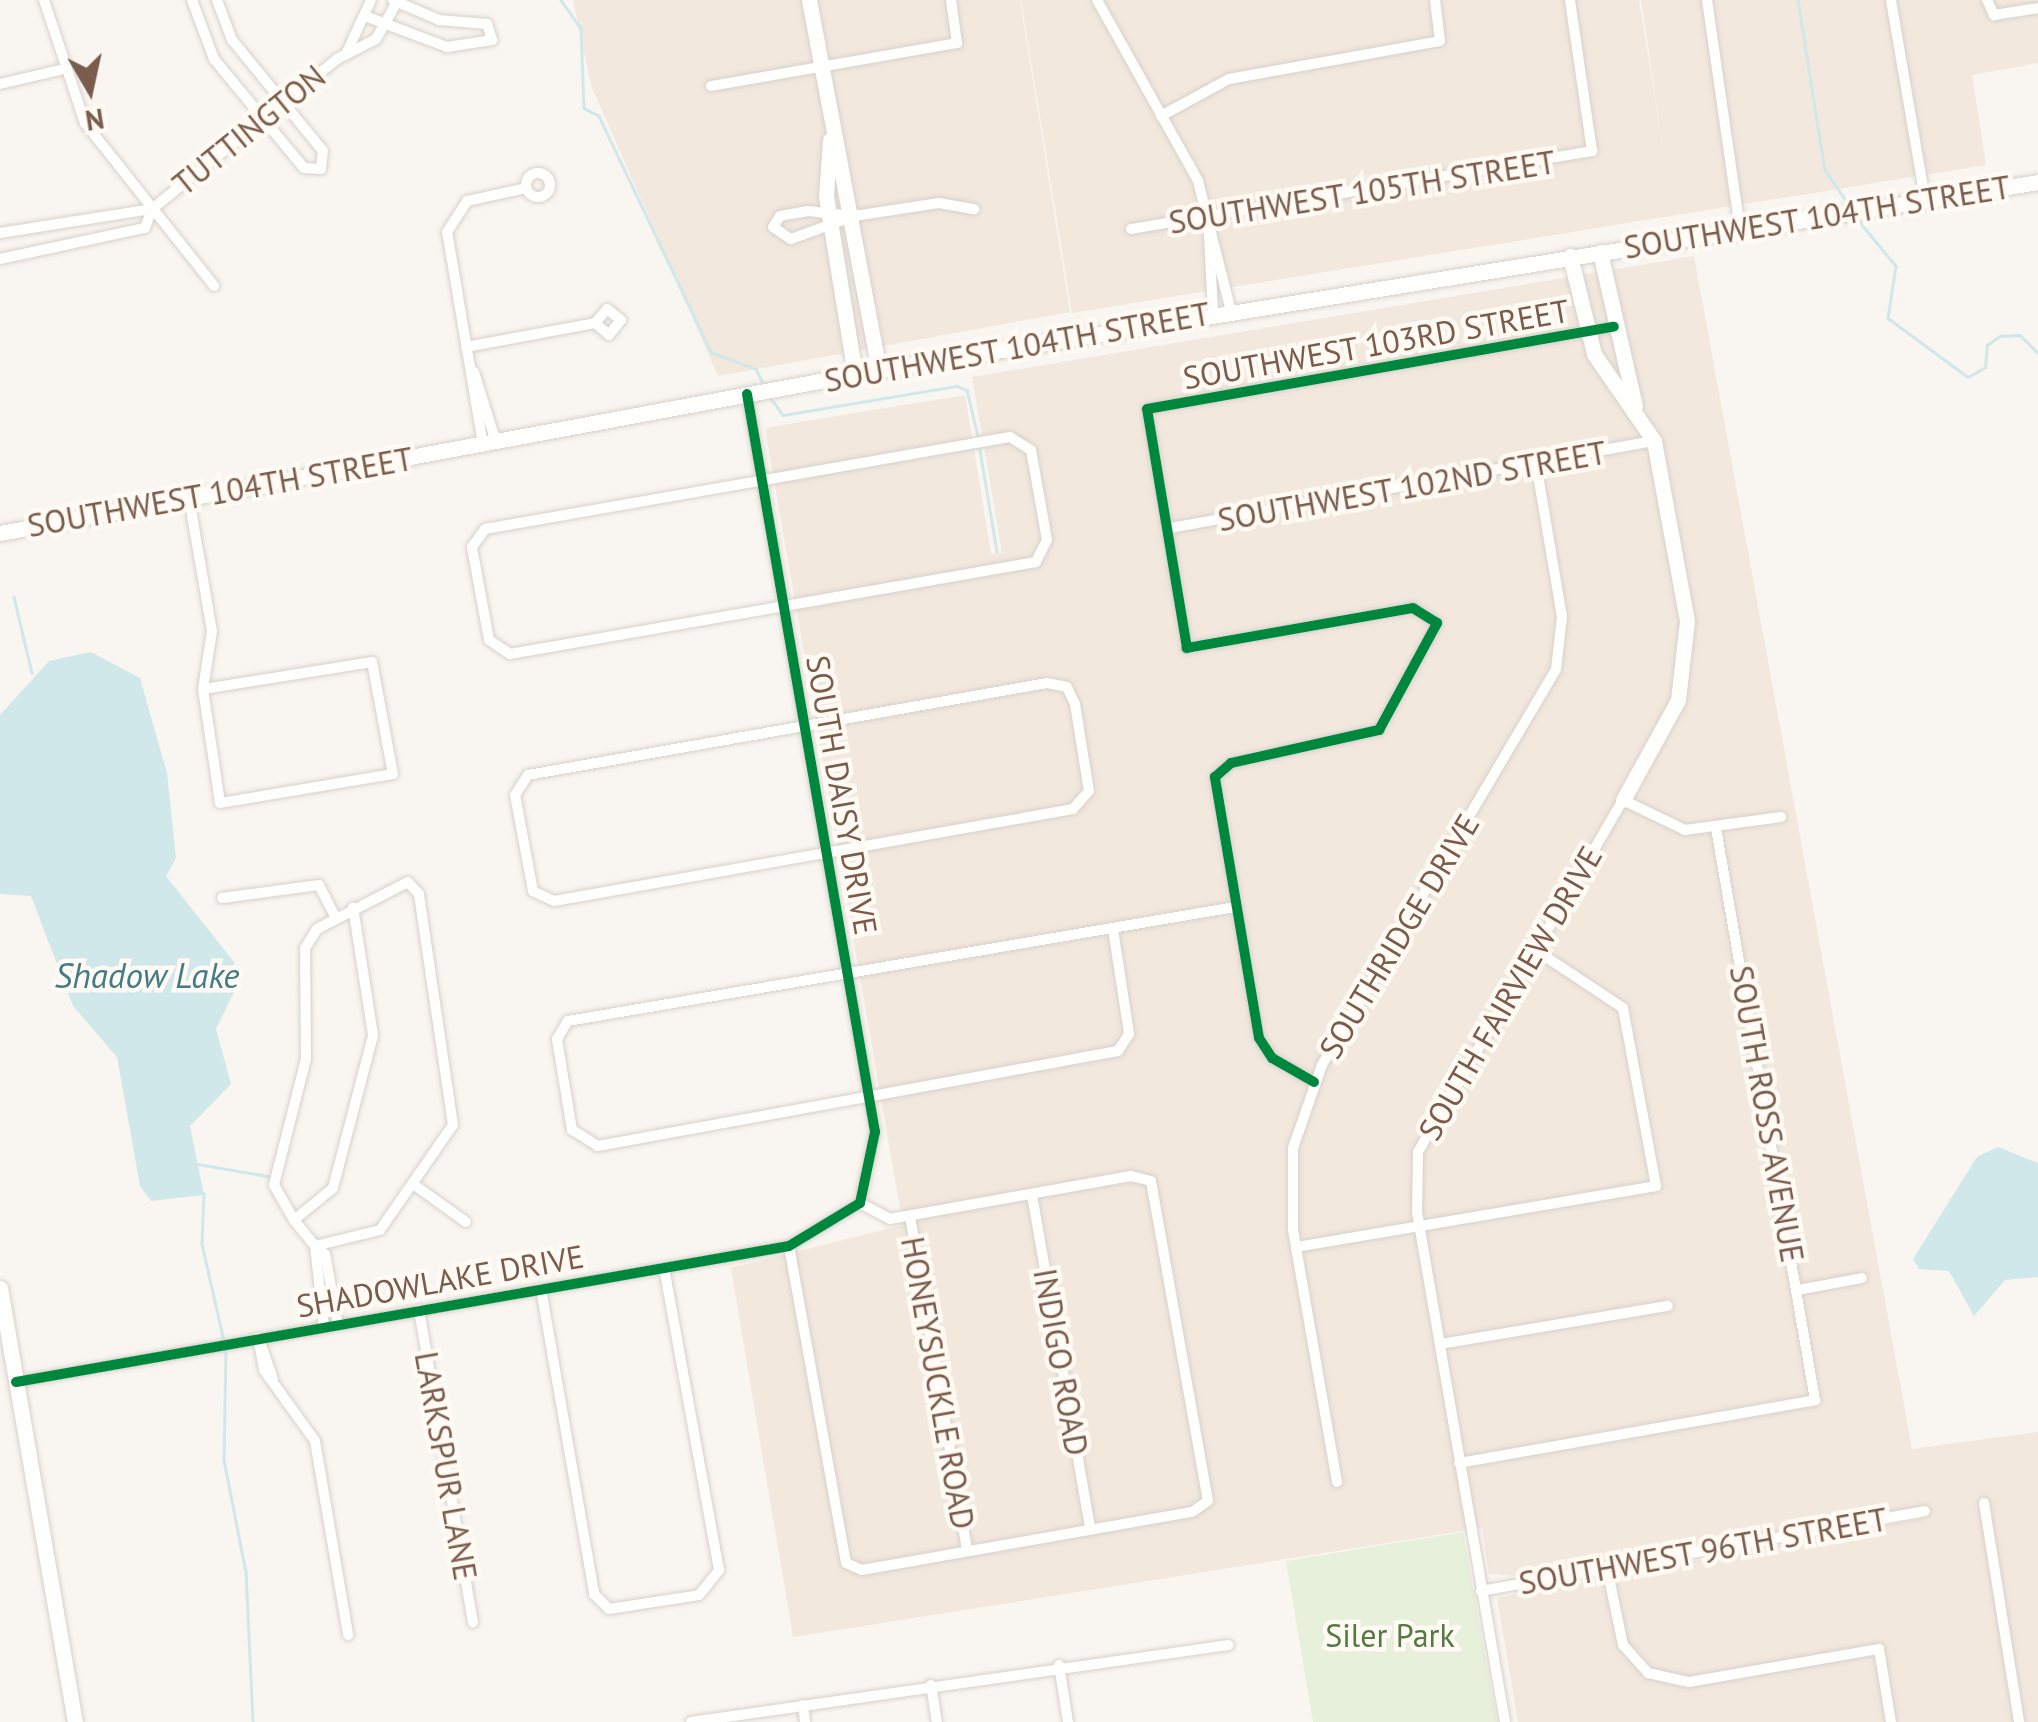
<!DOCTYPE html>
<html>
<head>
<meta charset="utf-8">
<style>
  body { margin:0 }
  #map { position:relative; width:2038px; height:1722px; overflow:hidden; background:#f9f5f0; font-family:"PT Sans",sans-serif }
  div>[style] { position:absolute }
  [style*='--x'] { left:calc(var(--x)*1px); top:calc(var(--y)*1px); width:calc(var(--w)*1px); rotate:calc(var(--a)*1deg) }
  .residential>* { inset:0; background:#f2e8de }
  .green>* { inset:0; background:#e7f0db }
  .water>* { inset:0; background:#d0e8ea }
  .stream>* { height:2.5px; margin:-1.25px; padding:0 1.25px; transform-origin:1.25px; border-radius:1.25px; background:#d0e8ea }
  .roads { filter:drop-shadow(0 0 2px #d7d1cb) drop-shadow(0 0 2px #d7d1cb) }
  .street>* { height:10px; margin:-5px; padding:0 5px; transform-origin:5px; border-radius:5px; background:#fefefd }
  .street>.ring { margin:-5px; padding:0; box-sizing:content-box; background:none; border:10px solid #fefefd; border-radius:50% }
  .secondary>* { height:15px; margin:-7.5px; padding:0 7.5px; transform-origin:7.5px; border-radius:7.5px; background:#fefefd }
  .cycleway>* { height:10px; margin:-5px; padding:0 5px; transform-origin:5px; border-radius:5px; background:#00873e }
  span { translate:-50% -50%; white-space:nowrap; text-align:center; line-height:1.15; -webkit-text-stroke:9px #fffaf3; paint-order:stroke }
  .street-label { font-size:32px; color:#7a5c4d }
  .park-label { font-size:32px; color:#537a41 }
  .water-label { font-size:35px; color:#437c86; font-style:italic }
  .north { position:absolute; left:40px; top:40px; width:100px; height:100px; -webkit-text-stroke:8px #fffaf3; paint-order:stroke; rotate:171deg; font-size:28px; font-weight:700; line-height:40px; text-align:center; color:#7a5c4d }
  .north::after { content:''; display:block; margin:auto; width:35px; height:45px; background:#7a5c4d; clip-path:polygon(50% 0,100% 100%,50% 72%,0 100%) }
</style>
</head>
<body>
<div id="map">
  <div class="residential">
    <i style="clip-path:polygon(573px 0,1020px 0,1070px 312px,718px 376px,591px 85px)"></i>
    <i style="clip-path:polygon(1021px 0,1639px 0,1664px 155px,1641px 0,2038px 0,2038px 63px,1972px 75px,1986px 165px,1072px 313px)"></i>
    <i style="clip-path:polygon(1694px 256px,1912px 1449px,2038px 1432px,2038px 1722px,1518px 1722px,1497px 1598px,1925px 1518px,1923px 1509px,1517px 1576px,1489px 1574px,1482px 1528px,793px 1637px,731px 1268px,903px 1225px,765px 428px,965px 395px,991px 554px,1002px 553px,972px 377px)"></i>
  </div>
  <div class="green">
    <i style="clip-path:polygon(1463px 1532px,1497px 1722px,1313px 1722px,1286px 1561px)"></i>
  </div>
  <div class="water">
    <i style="clip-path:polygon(91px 652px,140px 678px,167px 773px,176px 858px,166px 876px,234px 962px,236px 988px,216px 1029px,231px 1084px,190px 1126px,204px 1195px,151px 1201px,140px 1186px,117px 1057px,73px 1006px,31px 896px,0 894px,0 715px,49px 661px)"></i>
    <i style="clip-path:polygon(1998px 1147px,2038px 1163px,2038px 1277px,2005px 1280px,1974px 1316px,1949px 1271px,1919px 1269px,1913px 1259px,1977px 1157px)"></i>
  </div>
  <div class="stream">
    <i style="--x:561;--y:0;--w:35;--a:55"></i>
    <i style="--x:581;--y:29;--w:79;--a:87.8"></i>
    <i style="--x:584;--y:108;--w:17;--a:28"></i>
    <i style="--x:599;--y:116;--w:261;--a:64.6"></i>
    <i style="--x:711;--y:352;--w:48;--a:20.7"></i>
    <i style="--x:756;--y:369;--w:18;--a:63"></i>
    <i style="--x:1798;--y:0;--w:172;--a:81"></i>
    <i style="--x:1825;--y:170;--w:42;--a:55.6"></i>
    <i style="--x:1858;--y:220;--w:60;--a:50.4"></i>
    <i style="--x:1896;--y:266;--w:53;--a:98.7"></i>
    <i style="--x:1888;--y:318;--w:99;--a:36.4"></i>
    <i style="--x:1968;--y:377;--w:20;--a:-30"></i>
    <i style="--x:1985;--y:367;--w:22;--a:-85"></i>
    <i style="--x:1987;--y:345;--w:16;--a:-35"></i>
    <i style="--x:2000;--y:336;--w:20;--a:-3"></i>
    <i style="--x:2020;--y:335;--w:25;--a:45"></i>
    <i style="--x:770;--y:397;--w:22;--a:54"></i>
    <i style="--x:783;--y:415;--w:176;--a:-9.5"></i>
    <i style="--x:957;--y:386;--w:11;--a:22"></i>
    <i style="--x:967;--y:390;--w:47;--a:76.6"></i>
    <i style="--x:979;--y:444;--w:109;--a:80.5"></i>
    <i style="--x:14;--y:597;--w:78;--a:76.7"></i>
    <i style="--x:198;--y:1164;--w:76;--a:9.8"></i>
    <i style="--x:204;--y:1193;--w:51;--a:92.2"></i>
    <i style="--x:202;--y:1244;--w:99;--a:77.2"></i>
    <i style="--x:226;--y:1349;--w:111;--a:91"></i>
    <i style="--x:224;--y:1460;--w:114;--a:78.9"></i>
    <i style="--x:246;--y:1572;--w:150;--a:87.3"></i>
  </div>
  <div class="roads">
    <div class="street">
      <i style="--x:44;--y:0;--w:130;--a:71.6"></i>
      <i style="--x:85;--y:123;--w:208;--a:51.6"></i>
      <i style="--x:192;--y:0;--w:63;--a:69.6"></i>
      <i style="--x:214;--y:59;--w:141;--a:50.5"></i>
      <i style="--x:304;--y:168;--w:17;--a:3"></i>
      <i style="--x:321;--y:169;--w:18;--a:-84"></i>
      <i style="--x:323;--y:151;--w:144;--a:-129.3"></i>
      <i style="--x:232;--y:40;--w:43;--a:-110.6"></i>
      <i style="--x:1097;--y:0;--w:207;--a:60.8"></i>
      <i style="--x:1198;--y:181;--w:134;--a:75.8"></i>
      <i style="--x:1707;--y:0;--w:230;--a:81.8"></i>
      <i style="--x:1891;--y:0;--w:202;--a:80.3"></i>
      <i style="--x:1987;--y:0;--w:17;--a:65"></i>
      <i style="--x:1994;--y:15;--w:45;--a:-9"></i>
      <i style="--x:365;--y:16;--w:88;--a:20.7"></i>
      <i style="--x:447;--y:47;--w:46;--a:-8.8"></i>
      <i style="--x:492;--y:40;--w:17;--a:-107"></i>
      <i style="--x:487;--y:24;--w:48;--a:-175.2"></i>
      <i style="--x:439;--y:20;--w:50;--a:-156.5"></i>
      <i style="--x:347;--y:52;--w:57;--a:-65.2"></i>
      <i style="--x:0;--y:84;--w:62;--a:-13.1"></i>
      <i style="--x:711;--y:86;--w:250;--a:-9.9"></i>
      <i style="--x:957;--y:43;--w:43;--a:-97.9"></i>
      <i style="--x:1161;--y:116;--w:77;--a:-28.6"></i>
      <i style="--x:1229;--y:79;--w:214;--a:-10.2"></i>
      <i style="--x:1440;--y:41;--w:41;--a:-97"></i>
      <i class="ring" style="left:526px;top:173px;width:14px;height:14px"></i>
      <i style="--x:853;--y:216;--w:45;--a:-173.7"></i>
      <i style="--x:808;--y:211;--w:28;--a:170"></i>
      <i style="--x:780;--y:216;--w:13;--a:122"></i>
      <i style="--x:773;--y:227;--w:22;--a:34"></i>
      <i style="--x:791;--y:239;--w:67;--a:-20.1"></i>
      <i style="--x:854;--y:216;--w:86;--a:-8.7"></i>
      <i style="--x:939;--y:203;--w:36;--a:10"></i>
      <i style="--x:1208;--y:217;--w:97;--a:87"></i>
      <i style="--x:1131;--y:229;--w:468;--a:-9.6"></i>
      <i style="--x:1592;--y:151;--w:153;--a:-98.3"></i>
      <i style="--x:0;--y:233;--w:153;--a:-9"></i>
      <i style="--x:0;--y:259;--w:148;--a:-12.1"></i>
      <i style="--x:145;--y:228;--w:20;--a:-70"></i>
      <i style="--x:152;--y:209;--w:238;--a:-39"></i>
      <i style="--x:337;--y:59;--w:44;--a:-27.1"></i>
      <i style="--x:376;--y:39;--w:45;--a:-60.6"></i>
      <i style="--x:466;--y:347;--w:131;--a:-10.5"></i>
      <i style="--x:595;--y:323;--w:18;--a:-49"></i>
      <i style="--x:607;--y:309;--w:18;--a:38"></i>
      <i style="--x:621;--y:320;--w:19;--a:129"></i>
      <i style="--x:609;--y:335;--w:18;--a:-139"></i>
      <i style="--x:474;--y:372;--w:73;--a:72.6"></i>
      <i style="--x:1010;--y:437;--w:25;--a:32"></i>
      <i style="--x:1031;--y:450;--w:91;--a:79.9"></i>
      <i style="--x:1047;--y:540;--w:25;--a:117"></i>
      <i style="--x:1036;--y:562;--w:534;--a:170.08"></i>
      <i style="--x:510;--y:654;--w:25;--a:-146"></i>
      <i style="--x:489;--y:640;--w:95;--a:-100.4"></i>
      <i style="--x:472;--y:547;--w:22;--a:-54"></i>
      <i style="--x:485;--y:529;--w:533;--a:-9.94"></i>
      <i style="--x:483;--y:444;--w:215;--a:-99.6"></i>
      <i style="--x:447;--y:232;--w:37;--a:-57"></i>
      <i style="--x:467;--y:201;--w:60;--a:-12.4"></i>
      <i style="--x:189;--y:498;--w:135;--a:80.2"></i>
      <i style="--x:212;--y:631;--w:59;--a:98.8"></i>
      <i style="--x:203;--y:689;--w:115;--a:81.5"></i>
      <i style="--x:220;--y:803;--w:175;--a:-9.5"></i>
      <i style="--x:393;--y:774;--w:114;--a:-100.6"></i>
      <i style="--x:372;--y:662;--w:171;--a:170.9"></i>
      <i style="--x:1170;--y:528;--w:492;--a:-10.2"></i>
      <i style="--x:1047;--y:683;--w:20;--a:11"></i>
      <i style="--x:1067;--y:687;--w:19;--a:65"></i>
      <i style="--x:1075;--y:704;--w:88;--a:80.9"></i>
      <i style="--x:1089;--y:791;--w:24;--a:132"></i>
      <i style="--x:1073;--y:809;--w:527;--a:169.95"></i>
      <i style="--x:554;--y:901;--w:23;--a:-155"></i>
      <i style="--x:533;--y:891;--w:98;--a:-100.6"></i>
      <i style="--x:515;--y:795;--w:24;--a:-57"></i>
      <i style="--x:528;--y:775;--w:527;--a:-10.05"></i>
      <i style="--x:222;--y:898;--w:98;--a:-7.6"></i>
      <i style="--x:319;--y:885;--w:37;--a:63"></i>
      <i style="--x:1113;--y:929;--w:106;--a:81.3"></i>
      <i style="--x:1129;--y:1034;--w:20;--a:123"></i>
      <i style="--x:1118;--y:1051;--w:529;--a:169.65"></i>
      <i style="--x:598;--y:1146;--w:31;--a:-148"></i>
      <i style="--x:572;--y:1130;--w:92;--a:-99.4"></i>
      <i style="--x:557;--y:1039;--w:21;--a:-59"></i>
      <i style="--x:568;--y:1021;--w:677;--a:-9.7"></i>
      <i style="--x:1314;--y:1082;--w:48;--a:-150.3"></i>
      <i style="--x:1272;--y:1058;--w:24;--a:-123"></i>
      <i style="--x:1259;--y:1038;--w:265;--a:-99.6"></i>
      <i style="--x:1215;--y:777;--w:21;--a:-41"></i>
      <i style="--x:1231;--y:763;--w:152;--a:-12.6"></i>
      <i style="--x:1379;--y:730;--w:122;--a:-61.5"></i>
      <i style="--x:1437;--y:623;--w:28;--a:-148"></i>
      <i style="--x:1413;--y:608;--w:230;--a:170"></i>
      <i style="--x:1187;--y:648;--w:242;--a:-99.5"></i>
      <i style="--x:1147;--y:409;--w:474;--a:-10"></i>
      <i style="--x:413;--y:1184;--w:65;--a:35.6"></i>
      <i style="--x:1032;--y:1195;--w:338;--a:80.1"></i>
      <i style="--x:910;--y:1216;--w:338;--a:80.3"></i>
      <i style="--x:294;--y:1220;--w:50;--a:-39.4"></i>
      <i style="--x:333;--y:1188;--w:158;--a:-75.3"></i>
      <i style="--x:373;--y:1035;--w:129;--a:-98.9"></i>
      <i style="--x:315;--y:1246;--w:67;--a:-13.8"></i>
      <i style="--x:380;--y:1230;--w:128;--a:-55.2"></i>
      <i style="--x:453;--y:1125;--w:233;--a:-98.4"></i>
      <i style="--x:419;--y:894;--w:16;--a:-133"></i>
      <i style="--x:408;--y:882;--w:102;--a:152.7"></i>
      <i style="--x:317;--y:929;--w:22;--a:122"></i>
      <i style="--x:305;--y:948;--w:111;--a:89.5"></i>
      <i style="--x:306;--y:1059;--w:130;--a:104.3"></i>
      <i style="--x:274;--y:1185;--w:40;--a:60.3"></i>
      <i style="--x:294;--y:1220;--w:33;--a:51"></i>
      <i style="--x:315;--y:1246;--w:13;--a:39"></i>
      <i style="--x:325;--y:1254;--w:72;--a:79.6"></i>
      <i style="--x:315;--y:1246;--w:81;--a:83.7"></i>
      <i style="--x:789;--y:1246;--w:322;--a:79.8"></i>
      <i style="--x:846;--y:1563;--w:17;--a:24"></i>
      <i style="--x:862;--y:1570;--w:335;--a:-10"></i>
      <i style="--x:1192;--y:1512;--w:19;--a:-35"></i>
      <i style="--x:1208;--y:1501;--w:325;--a:-100.1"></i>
      <i style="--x:1151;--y:1181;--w:21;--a:-166"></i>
      <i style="--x:1131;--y:1176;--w:245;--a:169.9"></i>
      <i style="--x:890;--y:1219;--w:34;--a:-152"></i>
      <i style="--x:1296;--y:1247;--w:365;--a:-9.6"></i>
      <i style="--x:1656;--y:1186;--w:181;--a:-100.5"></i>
      <i style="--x:1623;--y:1008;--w:107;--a:-146.5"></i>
      <i style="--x:541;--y:1289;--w:310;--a:80.1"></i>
      <i style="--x:594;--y:1594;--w:21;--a:45"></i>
      <i style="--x:609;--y:1609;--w:91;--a:-8.8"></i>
      <i style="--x:699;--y:1595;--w:32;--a:-51"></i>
      <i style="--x:719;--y:1570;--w:307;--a:-100.3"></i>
      <i style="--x:1798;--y:1290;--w:65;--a:-10.6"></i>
      <i style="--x:419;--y:1310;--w:317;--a:80.2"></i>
      <i style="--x:258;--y:1338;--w:33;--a:79"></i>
      <i style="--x:264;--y:1370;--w:87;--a:54.3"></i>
      <i style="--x:315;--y:1441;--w:197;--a:80.3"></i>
      <i style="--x:259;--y:1339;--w:42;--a:70.7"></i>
      <i style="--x:1440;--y:1344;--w:231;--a:-9.5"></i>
      <i style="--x:16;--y:1382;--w:785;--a:-9.98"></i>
      <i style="--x:789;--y:1246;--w:83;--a:-31.2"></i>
      <i style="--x:860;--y:1203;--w:73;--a:-78.1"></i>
      <i style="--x:875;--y:1132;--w:749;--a:-99.84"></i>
      <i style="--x:1459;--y:1463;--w:362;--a:-10"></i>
      <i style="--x:1815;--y:1400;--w:581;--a:-99.82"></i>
      <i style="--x:1337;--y:1482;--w:257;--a:-99.9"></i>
      <i style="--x:1293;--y:1229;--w:81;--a:-90"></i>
      <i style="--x:1293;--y:1148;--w:88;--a:-70.7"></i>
      <i style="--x:1322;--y:1065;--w:460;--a:-59.4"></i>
      <i style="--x:1556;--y:669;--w:52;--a:-83.4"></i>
      <i style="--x:1562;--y:617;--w:155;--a:-99.6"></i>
      <i style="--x:1984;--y:1503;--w:222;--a:80.9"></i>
      <i style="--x:1607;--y:1568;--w:79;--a:78.3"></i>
      <i style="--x:1623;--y:1645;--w:38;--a:48"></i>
      <i style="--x:1648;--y:1673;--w:42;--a:12.4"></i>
      <i style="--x:1689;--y:1682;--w:193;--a:-9.9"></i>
      <i style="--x:1879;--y:1649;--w:74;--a:80.7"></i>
      <i style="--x:1481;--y:1591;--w:451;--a:-10.2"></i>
      <i style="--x:1059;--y:1665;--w:58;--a:81"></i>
      <i style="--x:931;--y:1685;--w:37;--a:81"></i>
      <i style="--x:803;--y:1705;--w:17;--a:83"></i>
      <i style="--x:691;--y:1722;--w:543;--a:-8.15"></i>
      <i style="--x:1505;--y:1722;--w:518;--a:-99.79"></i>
      <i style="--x:1417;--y:1212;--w:60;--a:-89"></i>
      <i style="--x:1418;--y:1152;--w:407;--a:-59.8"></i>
      <i style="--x:1623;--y:800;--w:69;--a:25.8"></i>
      <i style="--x:1685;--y:830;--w:97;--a:-7.7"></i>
    </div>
    <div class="secondary">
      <i style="--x:809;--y:0;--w:377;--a:79.3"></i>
      <i style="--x:830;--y:140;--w:56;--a:94.1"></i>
      <i style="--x:826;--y:196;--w:181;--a:80.8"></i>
      <i style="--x:1600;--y:252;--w:158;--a:77.2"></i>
      <i style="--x:1570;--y:256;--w:101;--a:76.2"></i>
      <i style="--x:1594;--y:354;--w:106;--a:55.4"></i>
      <i style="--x:1654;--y:441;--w:183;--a:79.6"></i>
      <i style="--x:1687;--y:621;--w:80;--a:96.5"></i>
      <i style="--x:1678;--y:700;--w:114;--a:118.8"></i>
      <i style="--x:0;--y:533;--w:894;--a:-10.51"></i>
      <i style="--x:879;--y:370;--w:1174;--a:-9.21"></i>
      <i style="--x:0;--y:1288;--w:440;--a:80.2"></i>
    </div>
  </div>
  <div class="cycleway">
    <i style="--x:1314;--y:1082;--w:48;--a:-150.3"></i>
    <i style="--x:1272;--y:1058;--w:24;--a:-123"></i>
    <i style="--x:1259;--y:1038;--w:265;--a:-99.6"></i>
    <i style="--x:1215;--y:777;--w:21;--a:-41"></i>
    <i style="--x:1231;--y:763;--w:152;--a:-12.6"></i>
    <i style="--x:1379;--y:730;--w:122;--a:-61.5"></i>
    <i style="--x:1437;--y:623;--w:28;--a:-148"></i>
    <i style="--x:1413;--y:608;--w:230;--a:170"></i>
    <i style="--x:1187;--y:648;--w:242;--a:-99.5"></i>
    <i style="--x:1147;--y:409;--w:474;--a:-10"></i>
    <i style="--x:16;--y:1382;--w:785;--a:-9.98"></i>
    <i style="--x:789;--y:1246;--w:83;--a:-31.2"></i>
    <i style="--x:860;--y:1203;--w:73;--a:-78.1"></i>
    <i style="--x:875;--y:1132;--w:749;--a:-99.84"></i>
  </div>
  <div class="street-label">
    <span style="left:249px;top:130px;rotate:-39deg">TUTTINGTON</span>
    <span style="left:1362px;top:192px;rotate:-9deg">SOUTHWEST 105TH STREET</span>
    <span style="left:1817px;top:217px;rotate:-9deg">SOUTHWEST 104TH STREET</span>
    <span style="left:1376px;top:344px;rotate:-10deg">SOUTHWEST 103RD STREET</span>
    <span style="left:1017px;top:347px;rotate:-10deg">SOUTHWEST 104TH STREET</span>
    <span style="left:1412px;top:486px;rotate:-10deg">SOUTHWEST 102ND STREET</span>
    <span style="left:220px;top:492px;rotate:-10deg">SOUTHWEST 104TH STREET</span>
    <span style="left:842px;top:795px;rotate:80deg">SOUTH DAISY DRIVE</span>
    <span style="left:1399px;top:936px;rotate:-59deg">SOUTHRIDGE DRIVE</span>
    <span style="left:1510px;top:993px;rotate:-60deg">SOUTH FAIRVIEW DRIVE</span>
    <span style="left:1767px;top:1114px;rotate:80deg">SOUTH ROSS AVENUE</span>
    <span style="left:440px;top:1281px;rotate:-10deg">SHADOWLAKE DRIVE</span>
    <span style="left:1061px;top:1362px;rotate:80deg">INDIGO ROAD</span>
    <span style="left:938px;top:1383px;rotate:80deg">HONEYSUCKLE ROAD</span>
    <span style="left:446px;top:1466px;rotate:80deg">LARKSPUR LANE</span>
    <span style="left:1703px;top:1551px;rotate:-10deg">SOUTHWEST 96TH STREET</span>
  </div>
  <div class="park-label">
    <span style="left:1390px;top:1635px">Siler Park</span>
  </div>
  <div class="water-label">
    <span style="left:147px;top:975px">Shadow Lake</span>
  </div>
  <div class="north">N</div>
</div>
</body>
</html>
